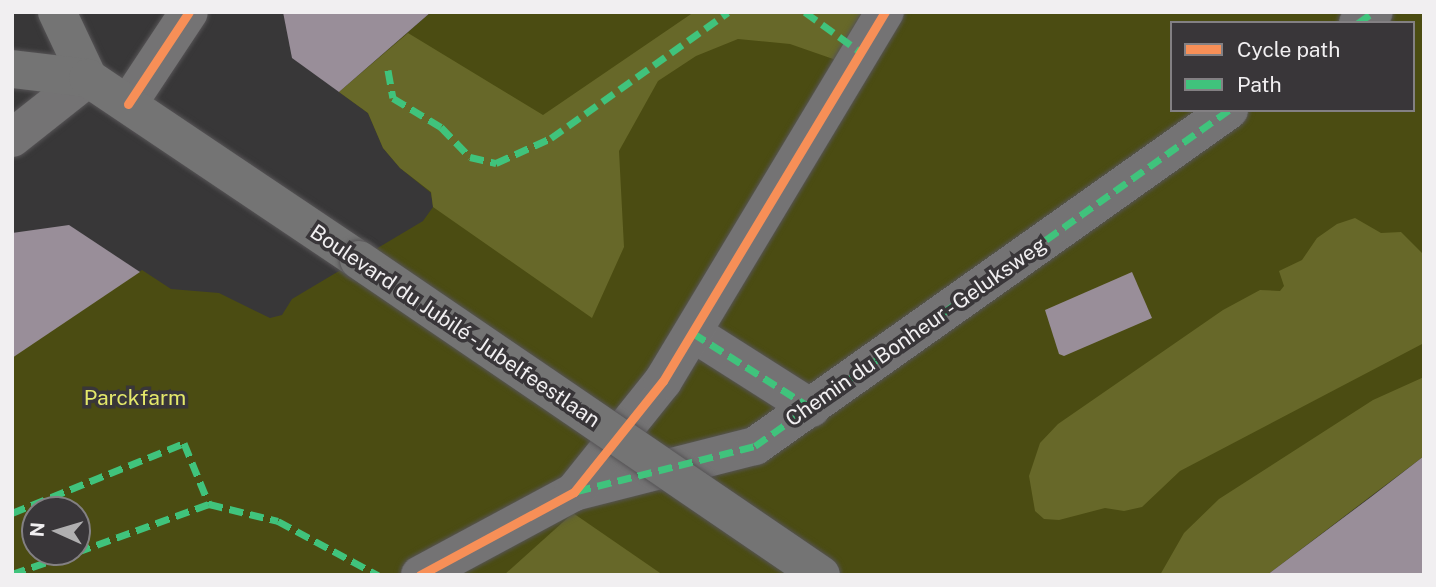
<!DOCTYPE html>
<html>
<head>
<meta charset="utf-8">
<style>
  body { margin:0 }
  #map { position:relative; width:1436px; height:587px; overflow:hidden; background:#383738; font-family:"Public Sans",sans-serif }
  div>[style] { position:absolute }
  [style*='--x'] { left:calc(var(--x)*1px); top:calc(var(--y)*1px); width:calc(var(--w)*1px); rotate:calc(var(--a)*1deg) }
  .green>* { inset:0; background:#4b4c12 }
  .forest>* { inset:0; background:#676829 }
  .building>* { inset:0; background:#998e99 }
  .roads { filter:drop-shadow(0 0 2px #565456) drop-shadow(0 0 2px #565456) }
  .minor>* { height:38px; margin:-19px; padding:0 19px; transform-origin:19px; border-radius:19px; background:#747374 }
  .major>* { height:38px; margin:-19px; padding:0 19px; transform-origin:19px; border-radius:19px; background:#747474 }
  .bridges { filter:drop-shadow(0 0 2px #565456) drop-shadow(0 0 2px #565456) }
  .major-bridge>* { height:38px; margin:-19px; padding:0 19px; transform-origin:19px; border-radius:19px; background:#747474 }
  .quiet>* { height:7px; margin-top:-3.5px; transform-origin:0; background:repeating-linear-gradient(90deg,#40c37c 0 14px,transparent 0 21px) }
  .cycleway>* { height:9px; margin:-4.5px; padding:0 4.5px; transform-origin:4.5px; border-radius:4.5px; background:#f78f57 }
  span { translate:-50% -50%; white-space:nowrap; text-align:center; line-height:1.15; -webkit-text-stroke:7px #393639; paint-order:stroke }
  .street-label { font-size:21px; color:#f1eff1 }
  .park-label { font-size:21px; color:#e4e86a }
  .frame { position:absolute; inset:0; border:14px solid #f1eff1; pointer-events:none }
  .legend { position:absolute; left:1170px; top:21px; width:245px; height:91px; box-sizing:border-box; background:#393639; border:2px solid #838083; margin:0; padding:9px 12px; list-style:none; font-size:21px; color:#f1eff1 }
  .legend li { display:flex; align-items:center; gap:14px; height:35px }
  .legend b { width:35px; border:2px solid #838083 }
  .north { position:absolute; left:21px; top:496px; width:70px; height:70px; box-sizing:border-box; background:#393639; border:2px solid #838083; border-radius:50%; rotate:274deg; font-size:19px; font-weight:700; line-height:28px; text-align:center; color:#f1eff1 }
  .north::after { content:''; display:block; margin:auto; width:24px; height:32px; background:#b0afb0; clip-path:polygon(50% 0,100% 100%,50% 72%,0 100%) }
</style>
</head>
<body>
<div id="map">
  <div class="green">
    <i style="clip-path:polygon(evenodd,431px 12px,1424px 12px,1424px 456px,1267px 575px,12px 575px,12px 356px,142px 270px,171px 289px,219px 293px,270px 318px,282px 315px,292px 299px,423px 221px,433px 207px,431px 193px,400px 168px,383px 148px,368px 113px,339px 92px,431px 12px,1172px 23px,1413px 23px,1413px 110px,1172px 110px,1172px 23px,431px 12px,35px 510px,77px 510px,77px 552px,35px 552px,35px 510px)"></i>
  </div>
  <div class="forest">
    <i style="clip-path:polygon(694px 12px,863px 12px,836px 60px,790px 44px,738px 39px,696px 56px,658px 81px,619px 151px,624px 247px,592px 318px,433px 207px,431px 192px,400px 168px,383px 148px,368px 113px,339px 92px,408px 33px,543px 115px)"></i>
    <i style="clip-path:polygon(1355px 218px,1381px 233px,1401px 232px,1424px 255px,1424px 343px,1180px 471px,1142px 507px,1124px 511px,1105px 508px,1059px 520px,1044px 519px,1035px 511px,1029px 476px,1040px 443px,1058px 424px,1223px 310px,1260px 290px,1280px 291px,1284px 286px,1279px 271px,1302px 260px,1317px 238px,1337px 224px)"></i>
    <i style="clip-path:polygon(1424px 377px,1424px 456px,1371px 496px,1267px 575px,1160px 575px,1184px 533px,1219px 499px,1373px 400px)"></i>
    <i style="clip-path:polygon(573px 513px,663px 575px,504px 575px)"></i>
  </div>
  <div class="building">
    <i style="clip-path:polygon(283px 12px,431px 12px,339px 92px,292px 58px)"></i>
    <i style="clip-path:polygon(69px 225px,140px 272px,12px 358px,12px 233px)"></i>
    <i style="clip-path:polygon(1132px 272px,1152px 318px,1064px 356px,1059px 354px,1045px 310px)"></i>
    <i style="clip-path:polygon(1424px 456px,1424px 575px,1267px 575px,1371px 497px)"></i>
  </div>
  <div class="roads">
    <div class="minor">
      <i style="--x:1358;--y:23;--w:19;--a:-35"></i>
      <i style="--x:128;--y:104;--w:110;--a:-56.5"></i>
      <i style="--x:12;--y:138;--w:97;--a:-38.3"></i>
      <i style="--x:693;--y:333;--w:140;--a:32.4"></i>
      <i style="--x:574;--y:492;--w:187;--a:-14.3"></i>
      <i style="--x:755;--y:446;--w:581;--a:-35.33"></i>
      <i style="--x:420;--y:575;--w:175;--a:-28.3"></i>
      <i style="--x:574;--y:492;--w:142;--a:-51.3"></i>
      <i style="--x:663;--y:381;--w:431;--a:-59"></i>
    </div>
    <div class="major">
      <i style="--x:57;--y:12;--w:73;--a:64.8"></i>
      <i style="--x:12;--y:69;--w:77;--a:6.8"></i>
      <i style="--x:88;--y:78;--w:326;--a:33.9"></i>
    </div>
  </div>
  <div class="bridges">
    <div class="major-bridge">
      <i style="--x:359;--y:260;--w:559;--a:34.29"></i>
    </div>
  </div>
  <div class="quiet">
    <i style="--x:805;--y:12;--w:70;--a:35.7"></i>
    <i style="--x:1358;--y:23;--w:19;--a:-35"></i>
    <i style="--x:388;--y:70;--w:28;--a:80"></i>
    <i style="--x:393;--y:98;--w:56;--a:31.1"></i>
    <i style="--x:441;--y:127;--w:42;--a:46"></i>
    <i style="--x:470;--y:157;--w:27;--a:13"></i>
    <i style="--x:496;--y:163;--w:60;--a:-24.4"></i>
    <i style="--x:551;--y:138;--w:217;--a:-35.4"></i>
    <i style="--x:693;--y:333;--w:140;--a:32.4"></i>
    <i style="--x:577;--y:491;--w:184;--a:-14.2"></i>
    <i style="--x:755;--y:446;--w:581;--a:-35.33"></i>
    <i style="--x:12;--y:513;--w:186;--a:-22.1"></i>
    <i style="--x:184;--y:443;--w:66;--a:67.7"></i>
    <i style="--x:77;--y:552;--w:140;--a:-20"></i>
    <i style="--x:209;--y:504;--w:71;--a:13.8"></i>
    <i style="--x:278;--y:521;--w:114;--a:28.4"></i>
    <i style="--x:12;--y:574;--w:68;--a:-19"></i>
  </div>
  <div class="cycleway">
    <i style="--x:128;--y:104;--w:110;--a:-56.5"></i>
    <i style="--x:420;--y:575;--w:175;--a:-28.3"></i>
    <i style="--x:574;--y:492;--w:142;--a:-51.3"></i>
    <i style="--x:663;--y:381;--w:431;--a:-59"></i>
  </div>
  <div class="street-label">
    <span style="left:455px;top:326px;rotate:34deg">Boulevard du Jubilé - Jubelfeestlaan</span>
    <span style="left:916px;top:332px;rotate:-35deg">Chemin du Bonheur - Geluksweg</span>
  </div>
  <div class="park-label">
    <span style="left:135px;top:398px">Parckfarm</span>
  </div>
  <div class="frame"></div>
  <ul class="legend">
  <li><b style="height:9px;background:#f78f57"></b>Cycle path</li>
  <li><b style="height:9px;background:#40c37c"></b>Path</li>
  </ul>
  <div class="north">N</div>
</div>
</body>
</html>
